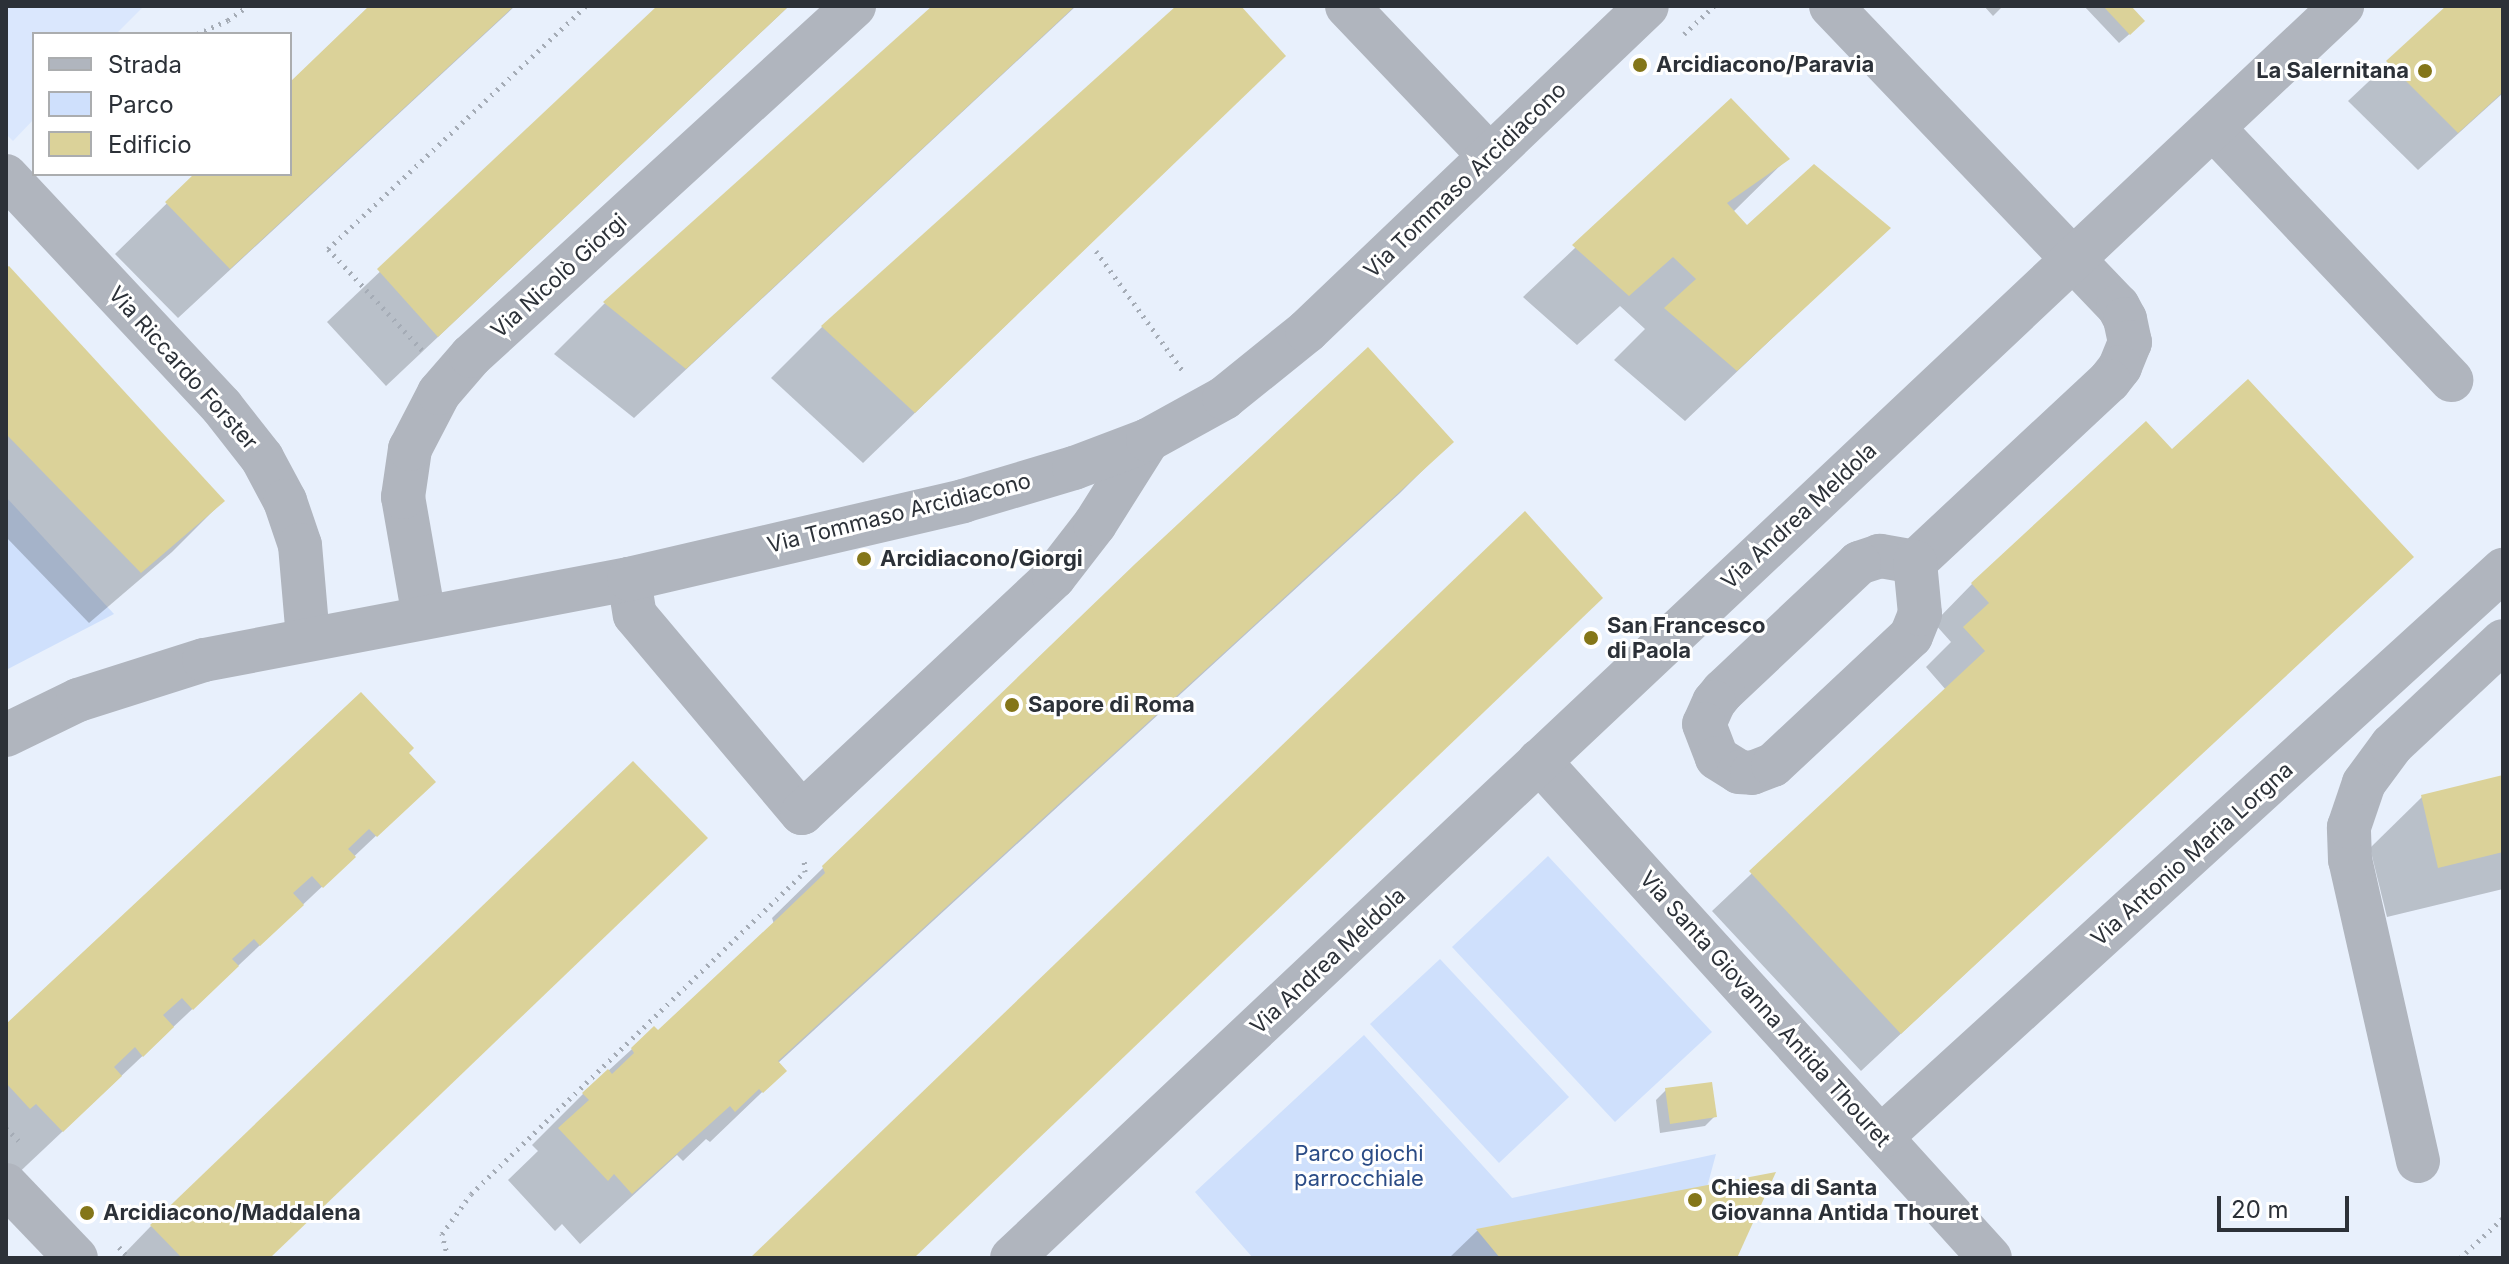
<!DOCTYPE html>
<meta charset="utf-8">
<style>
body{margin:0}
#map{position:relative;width:2509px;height:1264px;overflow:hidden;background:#e8f0fc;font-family:Inter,sans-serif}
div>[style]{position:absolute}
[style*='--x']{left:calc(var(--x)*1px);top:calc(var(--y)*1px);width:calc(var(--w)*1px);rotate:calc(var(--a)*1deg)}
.built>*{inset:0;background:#dae7fd}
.green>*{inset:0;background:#cfe0fc}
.shadow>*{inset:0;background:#0003}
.building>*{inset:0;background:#dbd299}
.path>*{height:5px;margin-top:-2.5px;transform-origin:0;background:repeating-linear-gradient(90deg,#a5acb6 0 2px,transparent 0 8px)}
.minor>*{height:44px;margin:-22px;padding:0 22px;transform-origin:22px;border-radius:22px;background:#b0b5be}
.dots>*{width:22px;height:22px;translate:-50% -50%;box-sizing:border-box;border:4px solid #fff;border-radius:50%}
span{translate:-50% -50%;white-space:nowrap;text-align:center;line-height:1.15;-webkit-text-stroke:6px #fff;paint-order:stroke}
.poi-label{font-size:22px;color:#2c3138;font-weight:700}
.left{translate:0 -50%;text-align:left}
.right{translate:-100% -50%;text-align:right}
.street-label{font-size:22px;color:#2c3138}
.park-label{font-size:22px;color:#2b4c86}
.frame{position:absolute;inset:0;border:8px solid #2c3138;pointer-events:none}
.legend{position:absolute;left:32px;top:32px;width:260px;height:144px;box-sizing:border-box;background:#fff;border:2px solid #abadaf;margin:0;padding:10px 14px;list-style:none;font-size:24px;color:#2c3138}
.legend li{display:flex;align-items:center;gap:16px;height:40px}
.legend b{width:40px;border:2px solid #abadaf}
.scale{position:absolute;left:2217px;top:1196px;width:132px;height:36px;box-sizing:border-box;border:4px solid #2c3138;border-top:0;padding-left:10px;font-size:24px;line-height:28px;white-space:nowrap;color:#2c3138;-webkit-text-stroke:6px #fff;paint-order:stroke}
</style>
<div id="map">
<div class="built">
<div style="clip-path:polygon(6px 6px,144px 6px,116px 34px,34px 34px,34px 119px,13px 141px,6px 134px)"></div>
</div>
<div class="green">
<div style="clip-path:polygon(6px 497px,114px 614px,6px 670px)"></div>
<div style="clip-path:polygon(1548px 856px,1712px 1032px,1615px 1122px,1452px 947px)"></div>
<div style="clip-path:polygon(1440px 959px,1569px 1097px,1499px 1163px,1370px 1024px)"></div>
<div style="clip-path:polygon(1364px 1035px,1512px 1198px,1716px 1154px,1697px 1224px,1531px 1258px,1253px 1258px,1195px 1192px)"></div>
</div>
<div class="shadow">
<div style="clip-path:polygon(372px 6px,515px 6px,178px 318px,115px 254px,197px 174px,290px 174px,290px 85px)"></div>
<div style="clip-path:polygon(660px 6px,789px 6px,386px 386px,327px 322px)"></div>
<div style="clip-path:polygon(935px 6px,1076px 6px,634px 418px,554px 354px,604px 304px)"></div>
<div style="clip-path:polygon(1179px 6px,1238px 6px,1232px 107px,863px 463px,771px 378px,822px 327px)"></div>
<div style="clip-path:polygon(1984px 6px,2003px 6px,1993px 16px)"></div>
<div style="clip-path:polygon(2084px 6px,2129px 6px,2133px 31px,2119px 43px)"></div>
<div style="clip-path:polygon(2449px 6px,2503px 6px,2503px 93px,2418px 170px,2348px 101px)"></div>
<div style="clip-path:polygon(1731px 101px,1787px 159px,1733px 212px,1747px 228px,1888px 228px,1685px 421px,1614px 360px,1645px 329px,1620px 306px,1577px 345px,1523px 297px)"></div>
<div style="clip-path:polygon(6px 271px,223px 501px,172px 552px,89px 623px,6px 537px)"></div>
<div style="clip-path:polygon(1451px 442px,1400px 493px,777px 1064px,784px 1071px,710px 1142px,706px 1139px,683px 1161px,677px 1155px,580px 1244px,562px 1224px,555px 1231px,508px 1180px,538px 1151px,532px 1145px,583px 1094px,632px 1049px,658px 1033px,774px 924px,772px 918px,824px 867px)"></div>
<div style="clip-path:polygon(2172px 452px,2411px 557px,1861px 1071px,1712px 911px,1946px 690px,1926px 667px,1951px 642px,1934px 623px,1972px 584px)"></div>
<div style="clip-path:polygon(406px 753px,433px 782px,10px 1181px,6px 1177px,6px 1027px)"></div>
<div style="clip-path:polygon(2503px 777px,2503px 889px,2387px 917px,2370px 848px,2422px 797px)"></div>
<div style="clip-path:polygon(1666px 1090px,1715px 1116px,1705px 1126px,1660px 1133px,1656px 1100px)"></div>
<div style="clip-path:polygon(1773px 1175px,1735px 1258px,1449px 1258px,1477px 1231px)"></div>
<div style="clip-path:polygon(151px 1226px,269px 1258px,120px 1258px)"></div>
</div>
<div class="building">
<div style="clip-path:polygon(369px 6px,514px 6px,230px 269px,165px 202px,194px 174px,290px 174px,290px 82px)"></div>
<div style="clip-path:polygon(657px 6px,789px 6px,438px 337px,377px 269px)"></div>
<div style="clip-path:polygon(932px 6px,1075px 6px,686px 369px,603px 302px)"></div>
<div style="clip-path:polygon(1176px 6px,1241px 6px,1286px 56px,915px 413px,821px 326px)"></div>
<div style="clip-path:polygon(2103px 6px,2131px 6px,2145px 21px,2130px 35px)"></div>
<div style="clip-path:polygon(2446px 6px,2503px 6px,2503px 92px,2458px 133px,2386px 61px)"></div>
<div style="clip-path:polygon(1731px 98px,1790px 159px,1727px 203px,1747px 225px,1814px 164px,1891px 228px,1737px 371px,1664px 308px,1696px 279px,1673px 257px,1629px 296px,1572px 245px)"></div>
<div style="clip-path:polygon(9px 266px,225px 501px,141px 573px,6px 434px,6px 268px)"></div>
<div style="clip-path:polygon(1368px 347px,1454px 442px,778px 1061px,787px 1071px,763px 1093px,759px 1089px,735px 1112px,730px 1106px,632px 1194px,614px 1174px,608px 1181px,558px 1128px,589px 1100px,582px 1093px,608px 1069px,612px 1074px,634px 1053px,631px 1048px,654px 1026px,658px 1030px,778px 918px,825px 873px,822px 866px,1135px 564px)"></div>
<div style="clip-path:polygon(2248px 379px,2414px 557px,1901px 1034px,1749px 871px,1985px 651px,1963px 627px,1989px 603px,1971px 583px,2146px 421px,2172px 449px)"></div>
<div style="clip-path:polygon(1525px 511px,1603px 598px,914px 1258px,750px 1258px)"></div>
<div style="clip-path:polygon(361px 692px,414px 748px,409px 753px,436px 782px,377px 837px,369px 829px,348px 849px,356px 857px,323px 888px,312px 876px,293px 893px,304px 905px,260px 946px,254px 939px,232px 959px,239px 966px,193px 1010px,182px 998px,163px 1015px,174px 1027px,143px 1057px,135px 1047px,114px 1067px,122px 1076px,63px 1132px,36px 1104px,30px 1109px,6px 1083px,6px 1024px)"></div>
<div style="clip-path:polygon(633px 761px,708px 838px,270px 1258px,182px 1258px,150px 1225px)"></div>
<div style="clip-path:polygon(2503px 775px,2503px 852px,2438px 868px,2421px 795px)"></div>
<div style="clip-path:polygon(1712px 1082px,1717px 1117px,1670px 1124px,1665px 1088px)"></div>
<div style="clip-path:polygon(1776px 1172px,1737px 1258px,1500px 1258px,1476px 1229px)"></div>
</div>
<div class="path">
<div style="--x:197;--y:34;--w:34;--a:-24"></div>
<div style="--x:228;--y:20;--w:24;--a:-35"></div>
<div style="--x:1684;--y:34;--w:41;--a:-43"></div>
<div style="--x:1096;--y:251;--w:147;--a:54.1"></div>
<div style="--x:422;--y:350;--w:138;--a:-132.9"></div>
<div style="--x:328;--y:249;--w:354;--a:-43.3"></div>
<div style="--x:6;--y:1128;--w:18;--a:45"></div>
<div style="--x:119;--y:1247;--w:15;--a:48"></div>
<div style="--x:448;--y:1258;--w:25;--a:-104"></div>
<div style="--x:442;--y:1234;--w:49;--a:-54.1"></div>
<div style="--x:471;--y:1194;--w:464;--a:-44"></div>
<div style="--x:805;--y:872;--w:15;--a:-94"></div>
<div style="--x:2460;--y:1258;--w:59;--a:-42.9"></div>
</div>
<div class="minor">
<div style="--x:1347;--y:6;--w:207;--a:46.4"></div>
<div style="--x:1831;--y:6;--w:415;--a:46.3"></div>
<div style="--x:2118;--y:306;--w:15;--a:62"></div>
<div style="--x:2125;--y:319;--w:24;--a:78"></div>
<div style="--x:2130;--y:342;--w:27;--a:112"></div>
<div style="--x:2120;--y:367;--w:18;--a:128"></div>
<div style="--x:2109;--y:381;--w:265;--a:137"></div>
<div style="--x:1915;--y:562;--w:36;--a:-170"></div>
<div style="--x:1880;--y:556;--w:22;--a:162"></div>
<div style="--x:1859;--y:563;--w:187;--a:136.7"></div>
<div style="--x:1723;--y:691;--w:14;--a:129"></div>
<div style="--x:1714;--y:702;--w:24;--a:114"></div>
<div style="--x:1704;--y:724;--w:36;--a:69"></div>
<div style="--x:1717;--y:758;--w:26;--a:32"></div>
<div style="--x:1739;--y:772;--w:13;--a:4"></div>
<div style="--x:1752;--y:773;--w:22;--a:-21"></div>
<div style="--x:1773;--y:765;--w:189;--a:-43.1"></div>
<div style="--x:1911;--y:636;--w:24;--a:-68"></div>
<div style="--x:1920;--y:614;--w:52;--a:-95.5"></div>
<div style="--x:2213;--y:128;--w:347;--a:46.6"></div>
<div style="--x:6;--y:176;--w:316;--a:46.9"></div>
<div style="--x:222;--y:407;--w:65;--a:51.9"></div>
<div style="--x:262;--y:458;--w:49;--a:61.9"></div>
<div style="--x:285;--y:501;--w:46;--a:71.2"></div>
<div style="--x:300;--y:545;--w:93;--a:85.1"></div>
<div style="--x:629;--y:579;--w:36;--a:81"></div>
<div style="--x:635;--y:615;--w:259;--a:49.9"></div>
<div style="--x:802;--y:813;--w:345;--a:-43.1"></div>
<div style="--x:1054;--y:577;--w:67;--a:-52.3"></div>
<div style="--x:1095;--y:524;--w:99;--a:-57.8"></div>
<div style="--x:424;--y:617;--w:122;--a:-99.9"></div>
<div style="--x:403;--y:497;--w:49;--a:-81.7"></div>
<div style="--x:410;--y:449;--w:63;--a:-62.6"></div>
<div style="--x:439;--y:393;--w:49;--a:-49.1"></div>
<div style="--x:471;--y:356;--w:519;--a:-42.42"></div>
<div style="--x:6;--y:735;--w:80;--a:-25.9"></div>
<div style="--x:78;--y:700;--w:132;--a:-17.6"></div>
<div style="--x:204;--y:660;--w:433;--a:-10.8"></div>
<div style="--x:629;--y:579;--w:343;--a:-13.1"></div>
<div style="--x:963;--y:501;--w:116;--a:-16.6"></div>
<div style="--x:1074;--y:468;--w:79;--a:-20.7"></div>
<div style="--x:1148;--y:440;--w:87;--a:-28.9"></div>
<div style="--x:1224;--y:398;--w:107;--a:-38.9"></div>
<div style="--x:1307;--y:331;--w:470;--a:-43.7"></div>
<div style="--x:1539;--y:761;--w:671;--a:47.78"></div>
<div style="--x:1881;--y:1137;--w:842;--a:-42.35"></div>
<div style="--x:2418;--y:1161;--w:309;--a:-102.7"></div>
<div style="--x:2350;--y:860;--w:33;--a:-92"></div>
<div style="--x:2349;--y:827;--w:46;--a:-71.2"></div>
<div style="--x:2364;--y:783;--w:47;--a:-53.6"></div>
<div style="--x:2392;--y:745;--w:152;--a:-43.1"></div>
<div style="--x:6;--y:1185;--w:101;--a:46.2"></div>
<div style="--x:1012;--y:1258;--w:1827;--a:-43.27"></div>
</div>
<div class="dots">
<div style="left:1640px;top:65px;background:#847619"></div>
<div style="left:2425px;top:71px;background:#847619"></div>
<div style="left:864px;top:559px;background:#847619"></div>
<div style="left:1591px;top:638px;background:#847619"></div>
<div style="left:1012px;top:705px;background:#847619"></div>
<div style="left:1695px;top:1200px;background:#847619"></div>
<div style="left:87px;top:1213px;background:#847619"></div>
</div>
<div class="poi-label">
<span class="left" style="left:1656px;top:65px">Arcidiacono/Paravia</span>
<span class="right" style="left:2409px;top:71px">La Salernitana</span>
<span class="left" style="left:880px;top:559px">Arcidiacono/Giorgi</span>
<span class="left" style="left:1607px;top:638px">San Francesco<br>di Paola</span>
<span class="left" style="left:1028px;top:705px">Sapore di Roma</span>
<span class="left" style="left:1711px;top:1200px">Chiesa di Santa<br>Giovanna Antida Thouret</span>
<span class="left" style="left:103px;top:1213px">Arcidiacono/Maddalena</span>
</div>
<div class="street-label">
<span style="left:1465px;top:180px;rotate:-44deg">Via Tommaso Arcidiacono</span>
<span style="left:559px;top:276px;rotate:-42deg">Via Nicolò Giorgi</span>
<span style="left:183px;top:368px;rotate:48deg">Via Riccardo Forster</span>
<span style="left:899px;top:513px;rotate:-14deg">Via Tommaso Arcidiacono</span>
<span style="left:1799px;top:516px;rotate:-43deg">Via Andrea Meldola</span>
<span style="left:2192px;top:854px;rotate:-42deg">Via Antonio Maria Lorgna</span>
<span style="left:1328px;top:961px;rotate:-43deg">Via Andrea Meldola</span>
<span style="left:1765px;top:1009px;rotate:48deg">Via Santa Giovanna Antida Thouret</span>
</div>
<div class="park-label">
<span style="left:1359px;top:1166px">Parco giochi<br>parrocchiale</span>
</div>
<div class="frame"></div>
<ul class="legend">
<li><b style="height:10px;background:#b0b5be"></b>Strada</li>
<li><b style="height:22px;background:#cfe0fc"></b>Parco</li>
<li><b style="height:22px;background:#dbd299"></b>Edificio</li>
</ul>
<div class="scale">20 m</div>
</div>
